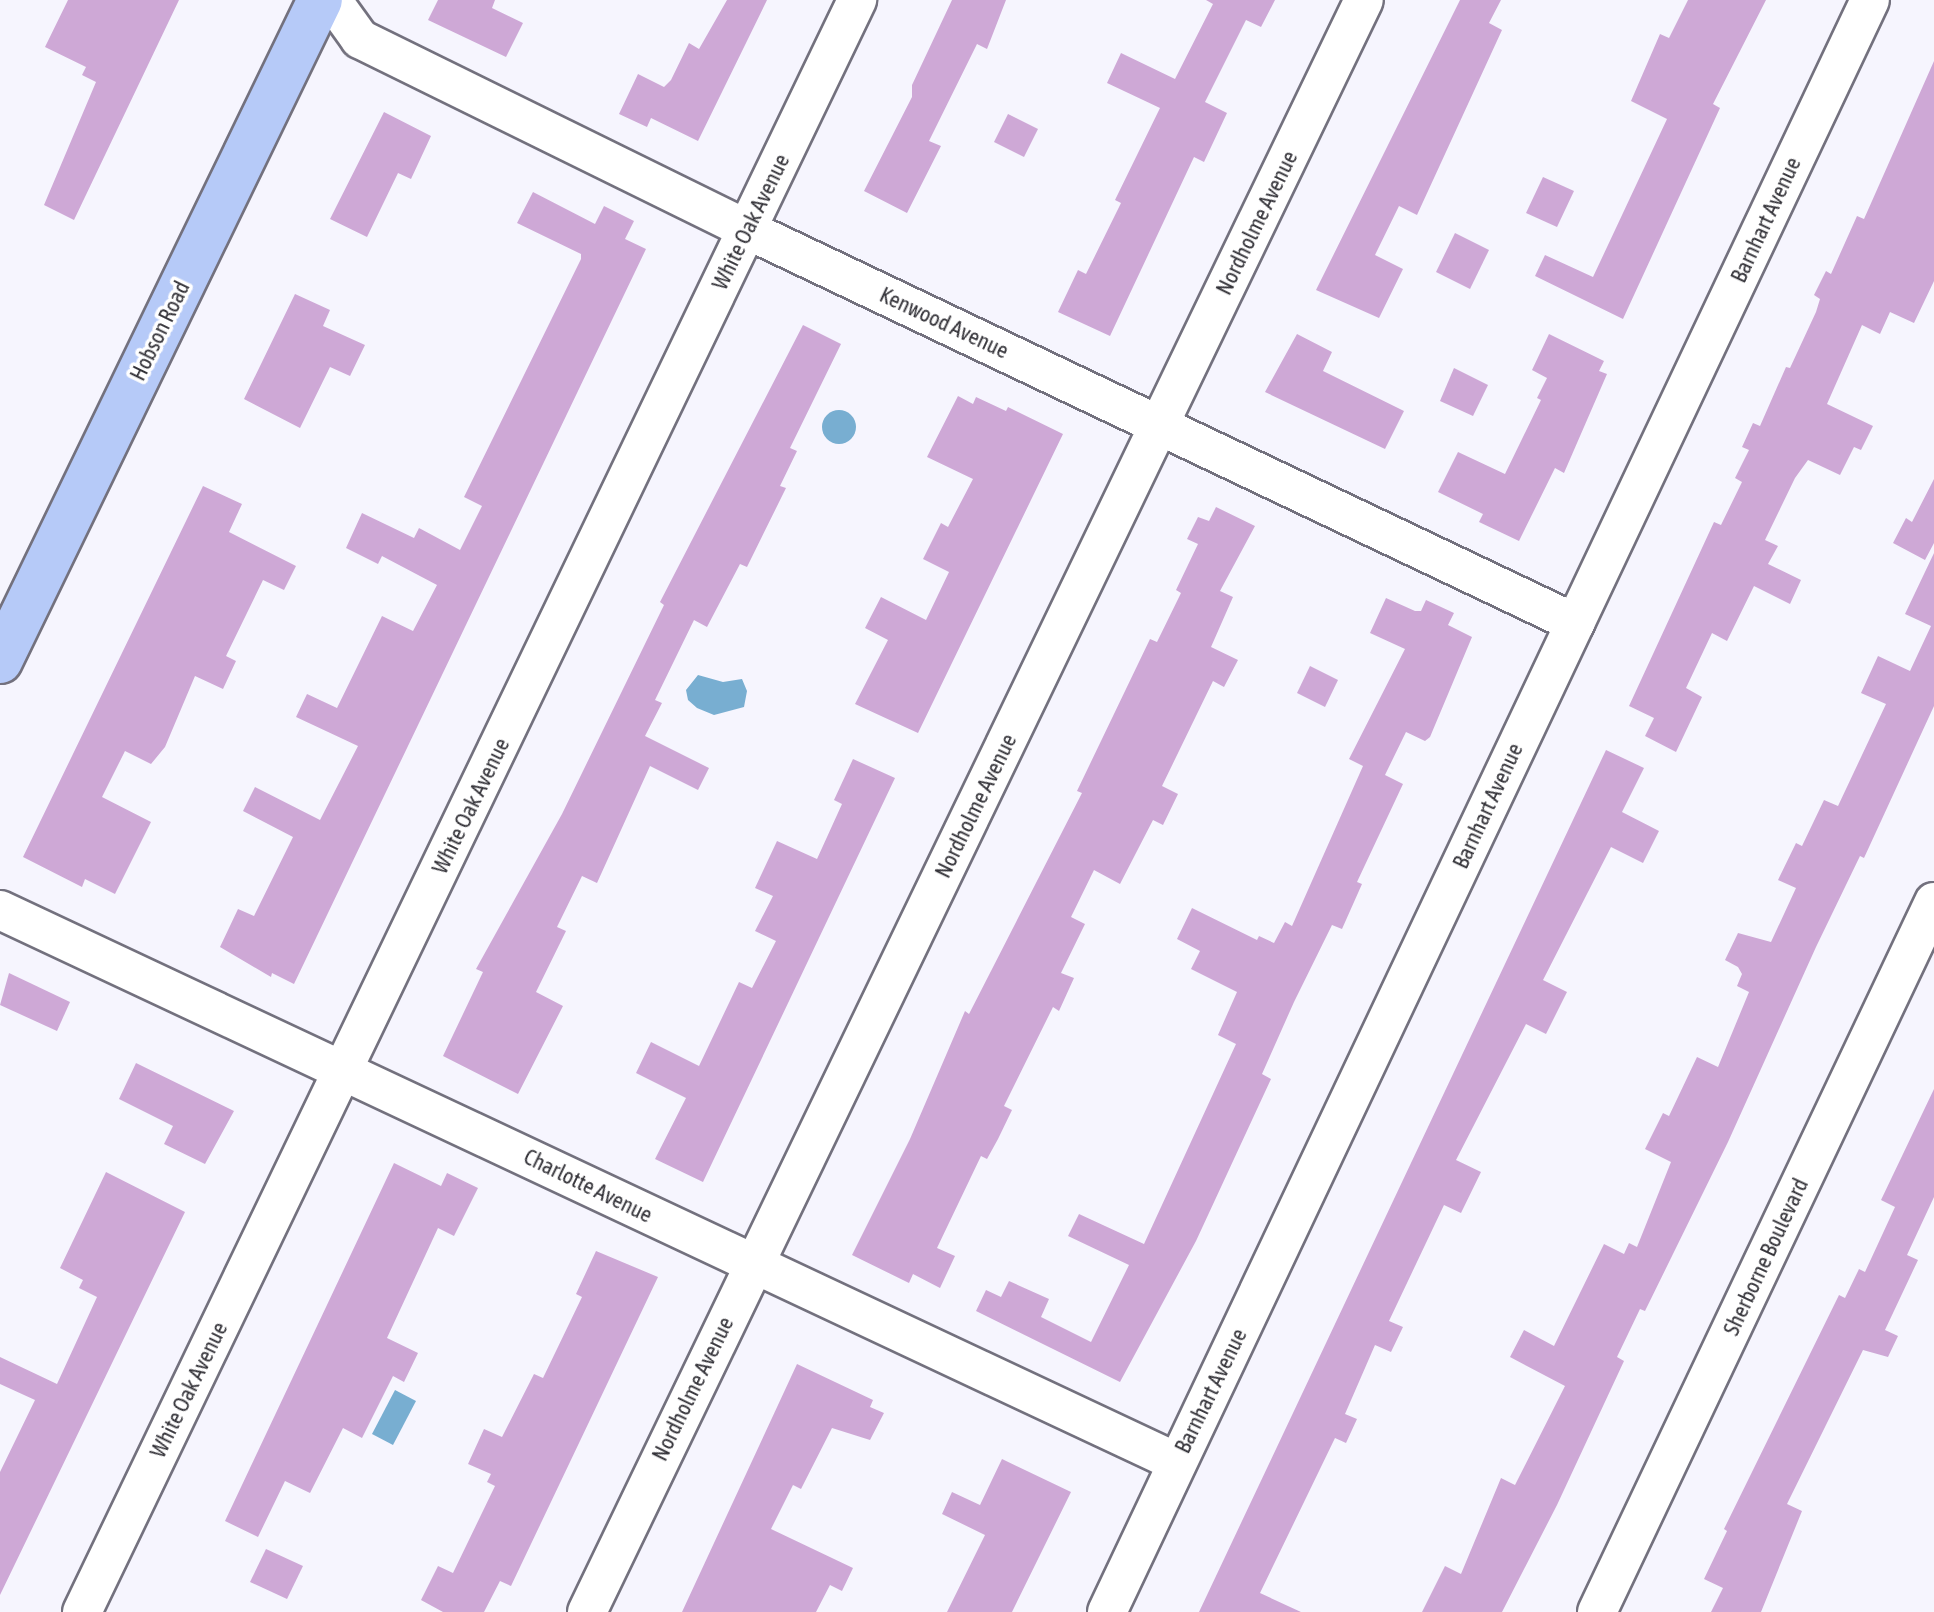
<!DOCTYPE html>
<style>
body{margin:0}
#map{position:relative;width:1934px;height:1612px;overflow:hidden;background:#f6f5fe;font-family:"Asap Condensed",sans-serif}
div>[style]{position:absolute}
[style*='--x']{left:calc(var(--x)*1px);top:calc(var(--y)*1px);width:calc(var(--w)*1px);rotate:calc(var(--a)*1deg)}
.water>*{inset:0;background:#78aed1}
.round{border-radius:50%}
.building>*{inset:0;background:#cea8d6}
.roads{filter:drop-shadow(2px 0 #73717e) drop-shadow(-2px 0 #73717e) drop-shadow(0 2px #73717e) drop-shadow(0 -2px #73717e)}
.minor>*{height:38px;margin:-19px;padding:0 19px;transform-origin:19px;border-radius:19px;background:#fff}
.major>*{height:44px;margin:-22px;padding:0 22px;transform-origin:22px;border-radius:22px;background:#b6caf8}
span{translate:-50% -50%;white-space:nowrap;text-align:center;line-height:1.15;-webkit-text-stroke:7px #fff;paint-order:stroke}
.street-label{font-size:22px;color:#333238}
</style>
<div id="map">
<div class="water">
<div class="round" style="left:822px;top:410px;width:34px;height:34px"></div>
<div style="clip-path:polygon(698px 675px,723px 682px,742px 679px,747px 691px,744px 707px,714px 715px,697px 708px,688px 700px,686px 690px)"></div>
<div style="clip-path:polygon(395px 1390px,416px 1401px,393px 1445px,372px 1434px)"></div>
</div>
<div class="building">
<div style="clip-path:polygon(68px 0,179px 0,74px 220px,44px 205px,96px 82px,82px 75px,86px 67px,45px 47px)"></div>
<div style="clip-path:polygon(438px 0,495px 0,492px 8px,523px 23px,506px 57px,428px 20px)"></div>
<div style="clip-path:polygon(727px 0,767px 0,698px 141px,651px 118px,647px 127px,619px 114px,638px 74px,664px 87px,671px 80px,689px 43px,699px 49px)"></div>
<div style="clip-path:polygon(952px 0,1006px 0,987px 49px,977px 44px,929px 141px,941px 146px,907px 213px,864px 191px,912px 97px,912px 85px)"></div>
<div style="clip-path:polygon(1206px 0,1275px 0,1261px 27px,1246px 20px,1205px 102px,1227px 113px,1204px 162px,1194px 157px,1110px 336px,1058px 312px,1078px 270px,1086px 274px,1121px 203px,1115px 200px,1160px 108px,1107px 83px,1121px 53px,1175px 79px,1213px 4px)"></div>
<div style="clip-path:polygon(1460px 0,1501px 0,1489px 23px,1502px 30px,1417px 215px,1399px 206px,1375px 255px,1403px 269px,1379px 318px,1316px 290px)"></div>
<div style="clip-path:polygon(1688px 0,1766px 0,1713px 104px,1720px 108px,1623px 319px,1535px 276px,1545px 255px,1593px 277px,1667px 119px,1631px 101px,1660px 34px,1669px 38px)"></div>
<div style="clip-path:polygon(1934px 61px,1934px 281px,1914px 323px,1890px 312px,1880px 334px,1862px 325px,1827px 404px,1873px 426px,1861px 450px,1854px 447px,1840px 475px,1808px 460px,1795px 478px,1765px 540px,1778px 546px,1768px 564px,1801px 580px,1790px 604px,1754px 586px,1727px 641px,1712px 633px,1686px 688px,1702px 697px,1676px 752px,1645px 736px,1654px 718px,1629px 706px,1714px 522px,1721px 525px,1742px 482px,1735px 478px,1749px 450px,1742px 447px,1753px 423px,1760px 426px,1786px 367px,1790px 368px,1816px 312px,1820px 299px,1814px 295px,1826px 271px,1831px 274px,1857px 216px,1864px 219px)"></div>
<div style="clip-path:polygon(384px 112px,431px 136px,411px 179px,398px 173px,367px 237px,330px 219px)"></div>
<div style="clip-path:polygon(1008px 114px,1038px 129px,1024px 157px,994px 142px)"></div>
<div style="clip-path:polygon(1543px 177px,1574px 191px,1557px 227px,1526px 213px)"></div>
<div style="clip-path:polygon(533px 192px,595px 224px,604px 206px,634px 221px,625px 239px,646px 249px,294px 984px,272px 973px,271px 977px,220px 947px,238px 909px,254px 916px,293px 837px,243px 811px,255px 787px,320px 820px,358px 746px,296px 717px,307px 694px,337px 708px,382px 616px,413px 631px,437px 585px,382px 556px,378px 564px,346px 548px,362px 513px,414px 538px,419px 528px,460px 550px,482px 506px,464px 497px,581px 259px,581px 254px,517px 223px)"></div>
<div style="clip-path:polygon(1455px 233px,1489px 250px,1470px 289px,1436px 272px)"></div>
<div style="clip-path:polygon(295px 294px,330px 310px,323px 326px,365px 345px,350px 376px,330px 367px,300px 428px,244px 399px)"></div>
<div style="clip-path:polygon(803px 325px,841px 344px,790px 448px,797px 451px,780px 486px,786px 488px,747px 567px,740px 564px,707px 627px,694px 620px,655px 700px,662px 703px,645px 736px,709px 768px,698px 790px,650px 766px,597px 883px,582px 876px,557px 927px,566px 931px,536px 992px,563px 1006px,518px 1094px,443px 1056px,483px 972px,476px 969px,562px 814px,664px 605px,660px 602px)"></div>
<div style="clip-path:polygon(1297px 334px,1332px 352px,1323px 371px,1404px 411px,1385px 449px,1265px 392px)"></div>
<div style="clip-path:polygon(1549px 334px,1604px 361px,1599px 371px,1607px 374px,1564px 473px,1555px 468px,1519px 541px,1479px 522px,1483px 514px,1438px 492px,1458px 452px,1505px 474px,1541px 400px,1537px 398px,1547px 378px,1532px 370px)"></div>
<div style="clip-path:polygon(1454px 368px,1488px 385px,1473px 416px,1440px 401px)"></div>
<div style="clip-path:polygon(958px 396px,973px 404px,976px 397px,1006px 411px,1008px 407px,1063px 434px,918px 733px,855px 704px,888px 640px,865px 628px,881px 597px,926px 620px,949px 572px,923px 559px,941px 523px,948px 527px,973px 479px,927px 457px)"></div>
<div style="clip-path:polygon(1934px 479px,1934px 543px,1925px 560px,1893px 543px,1906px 518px,1912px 522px)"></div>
<div style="clip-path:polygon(203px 486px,242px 504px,229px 532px,296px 566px,284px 590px,263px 580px,226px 656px,236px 661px,223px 689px,195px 676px,165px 747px,151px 764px,125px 751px,102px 797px,151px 822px,115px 894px,85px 879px,82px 887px,23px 857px)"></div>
<div style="clip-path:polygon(1216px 507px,1255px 526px,1220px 591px,1233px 597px,1211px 647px,1238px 660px,1224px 687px,1213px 681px,1162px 786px,1178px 794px,1163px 825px,1153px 820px,1120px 884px,1094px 870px,1071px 917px,1085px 924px,1061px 973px,1074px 978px,1059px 1011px,1053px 1007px,1004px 1106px,1012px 1110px,998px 1139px,987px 1159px,981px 1156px,937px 1248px,955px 1256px,940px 1288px,913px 1274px,909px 1283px,852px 1255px,910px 1139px,965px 1011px,969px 1014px,1082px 793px,1077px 791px,1150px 639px,1157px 642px,1181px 593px,1176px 590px,1198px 544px,1187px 539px,1198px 517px,1209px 521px)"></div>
<div style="clip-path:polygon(1934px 553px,1934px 706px,1864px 858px,1860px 856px,1816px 947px,1728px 1142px,1645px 1311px,1640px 1309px,1617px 1357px,1624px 1361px,1557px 1505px,1502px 1612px,1422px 1612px,1445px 1566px,1461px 1574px,1501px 1478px,1515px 1485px,1565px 1386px,1510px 1357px,1524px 1330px,1554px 1346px,1604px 1244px,1624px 1254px,1629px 1243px,1637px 1247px,1671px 1162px,1645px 1149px,1663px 1113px,1669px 1116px,1697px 1057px,1718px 1067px,1749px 992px,1737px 986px,1742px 974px,1738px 967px,1725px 960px,1738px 933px,1771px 942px,1796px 888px,1778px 880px,1796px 843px,1802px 846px,1824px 800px,1838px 806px,1886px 704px,1861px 693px,1878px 656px,1910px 671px,1931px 626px,1905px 614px)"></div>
<div style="clip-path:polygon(1386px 598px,1415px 611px,1421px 611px,1426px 600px,1454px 613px,1448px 625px,1472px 637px,1430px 737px,1425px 741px,1406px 732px,1385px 775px,1403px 784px,1357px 882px,1362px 884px,1342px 929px,1332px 925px,1294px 1002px,1262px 1074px,1271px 1079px,1196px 1241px,1120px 1382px,976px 1311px,986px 1290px,1001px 1297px,1009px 1281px,1049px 1299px,1041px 1317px,1091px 1342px,1129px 1265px,1068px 1236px,1079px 1214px,1144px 1244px,1236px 1044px,1218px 1035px,1237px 992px,1191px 969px,1200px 951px,1177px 939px,1192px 908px,1257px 940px,1259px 936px,1274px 943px,1285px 922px,1292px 926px,1363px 766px,1349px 759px,1405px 649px,1370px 633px)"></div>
<div style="clip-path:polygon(1310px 666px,1338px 680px,1325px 707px,1297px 693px)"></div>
<div style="clip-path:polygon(1606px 750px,1644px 768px,1622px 812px,1659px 831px,1643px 863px,1611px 847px,1543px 980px,1567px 992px,1546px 1034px,1526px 1024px,1456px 1160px,1481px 1172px,1461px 1213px,1444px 1205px,1389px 1321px,1403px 1327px,1391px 1352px,1375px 1345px,1345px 1414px,1357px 1419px,1346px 1443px,1335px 1438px,1260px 1593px,1301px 1612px,1199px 1612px)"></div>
<div style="clip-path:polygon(853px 759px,895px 778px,703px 1182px,655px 1159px,686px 1098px,636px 1073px,651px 1042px,699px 1066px,739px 982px,752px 988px,776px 941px,755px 931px,773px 896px,755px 888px,777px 841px,817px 859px,842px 804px,834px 800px)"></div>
<div style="clip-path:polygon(9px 973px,70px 1002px,57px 1031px,0 1005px)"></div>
<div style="clip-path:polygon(136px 1063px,234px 1111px,205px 1164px,164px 1144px,173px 1126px,119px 1099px)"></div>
<div style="clip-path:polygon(1934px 1089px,1934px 1197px,1907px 1255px,1918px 1260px,1885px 1330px,1898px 1336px,1888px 1357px,1863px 1350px,1787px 1504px,1802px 1511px,1761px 1612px,1711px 1612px,1723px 1588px,1704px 1579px,1727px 1531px,1724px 1529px,1839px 1295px,1845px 1298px,1859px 1269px,1865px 1272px,1895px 1207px,1881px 1200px)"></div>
<div style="clip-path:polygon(394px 1163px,441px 1186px,447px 1173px,478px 1188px,454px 1236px,438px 1228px,387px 1338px,418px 1353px,404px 1382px,393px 1376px,362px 1438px,343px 1428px,310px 1493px,285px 1481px,258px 1537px,225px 1521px)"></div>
<div style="clip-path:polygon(106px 1172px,185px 1212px,0 1595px,0 1472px,35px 1400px,0 1384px,0 1357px,57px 1384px,97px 1297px,79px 1288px,83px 1280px,60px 1268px)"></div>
<div style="clip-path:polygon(596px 1251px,658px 1277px,511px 1586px,500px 1581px,484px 1612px,443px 1612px,421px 1600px,438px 1566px,453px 1573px,495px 1486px,487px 1482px,491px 1474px,468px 1464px,484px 1429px,502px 1437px,534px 1374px,543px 1378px,582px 1297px,576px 1294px)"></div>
<div style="clip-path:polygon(797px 1364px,873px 1400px,870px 1407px,884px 1413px,870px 1440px,832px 1428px,801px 1489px,793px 1485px,771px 1529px,853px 1568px,842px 1591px,830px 1585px,816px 1612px,682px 1612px)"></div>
<div style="clip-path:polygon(1002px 1459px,1071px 1492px,1012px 1612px,947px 1612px,985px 1535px,942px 1514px,952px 1492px,980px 1505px)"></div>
<div style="clip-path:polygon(266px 1549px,303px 1566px,287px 1599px,250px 1582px)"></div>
</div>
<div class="roads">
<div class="minor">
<div style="--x:332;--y:0;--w:48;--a:54.3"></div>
<div style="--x:360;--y:39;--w:432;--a:26.2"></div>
<div style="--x:748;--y:230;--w:916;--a:25.42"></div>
<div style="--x:0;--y:910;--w:1299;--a:25.14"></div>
<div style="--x:82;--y:1612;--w:1789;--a:-64.32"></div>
<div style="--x:587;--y:1612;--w:1789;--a:-64.27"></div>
<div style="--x:1107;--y:1612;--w:1783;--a:-64.67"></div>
<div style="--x:1597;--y:1612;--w:786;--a:-64.61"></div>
</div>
<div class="major">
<div style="--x:0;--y:661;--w:734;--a:-64.17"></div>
</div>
</div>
<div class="street-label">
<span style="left:1766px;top:220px;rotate:-65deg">Barnhart Avenue</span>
<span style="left:751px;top:222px;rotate:-64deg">White Oak Avenue</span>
<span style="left:1257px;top:223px;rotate:-64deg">Nordholme Avenue</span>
<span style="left:944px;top:323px;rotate:25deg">Kenwood Avenue</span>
<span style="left:160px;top:331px;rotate:-64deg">Hobson Road</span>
<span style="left:471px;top:806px;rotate:-64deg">White Oak Avenue</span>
<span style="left:976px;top:806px;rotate:-64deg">Nordholme Avenue</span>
<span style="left:1488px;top:806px;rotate:-65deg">Barnhart Avenue</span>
<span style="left:588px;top:1186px;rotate:26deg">Charlotte Avenue</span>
<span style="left:1766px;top:1257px;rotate:-65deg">Sherborne Boulevard</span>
<span style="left:693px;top:1389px;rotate:-64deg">Nordholme Avenue</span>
<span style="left:189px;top:1390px;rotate:-64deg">White Oak Avenue</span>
<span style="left:1211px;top:1391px;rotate:-64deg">Barnhart Avenue</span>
</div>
</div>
